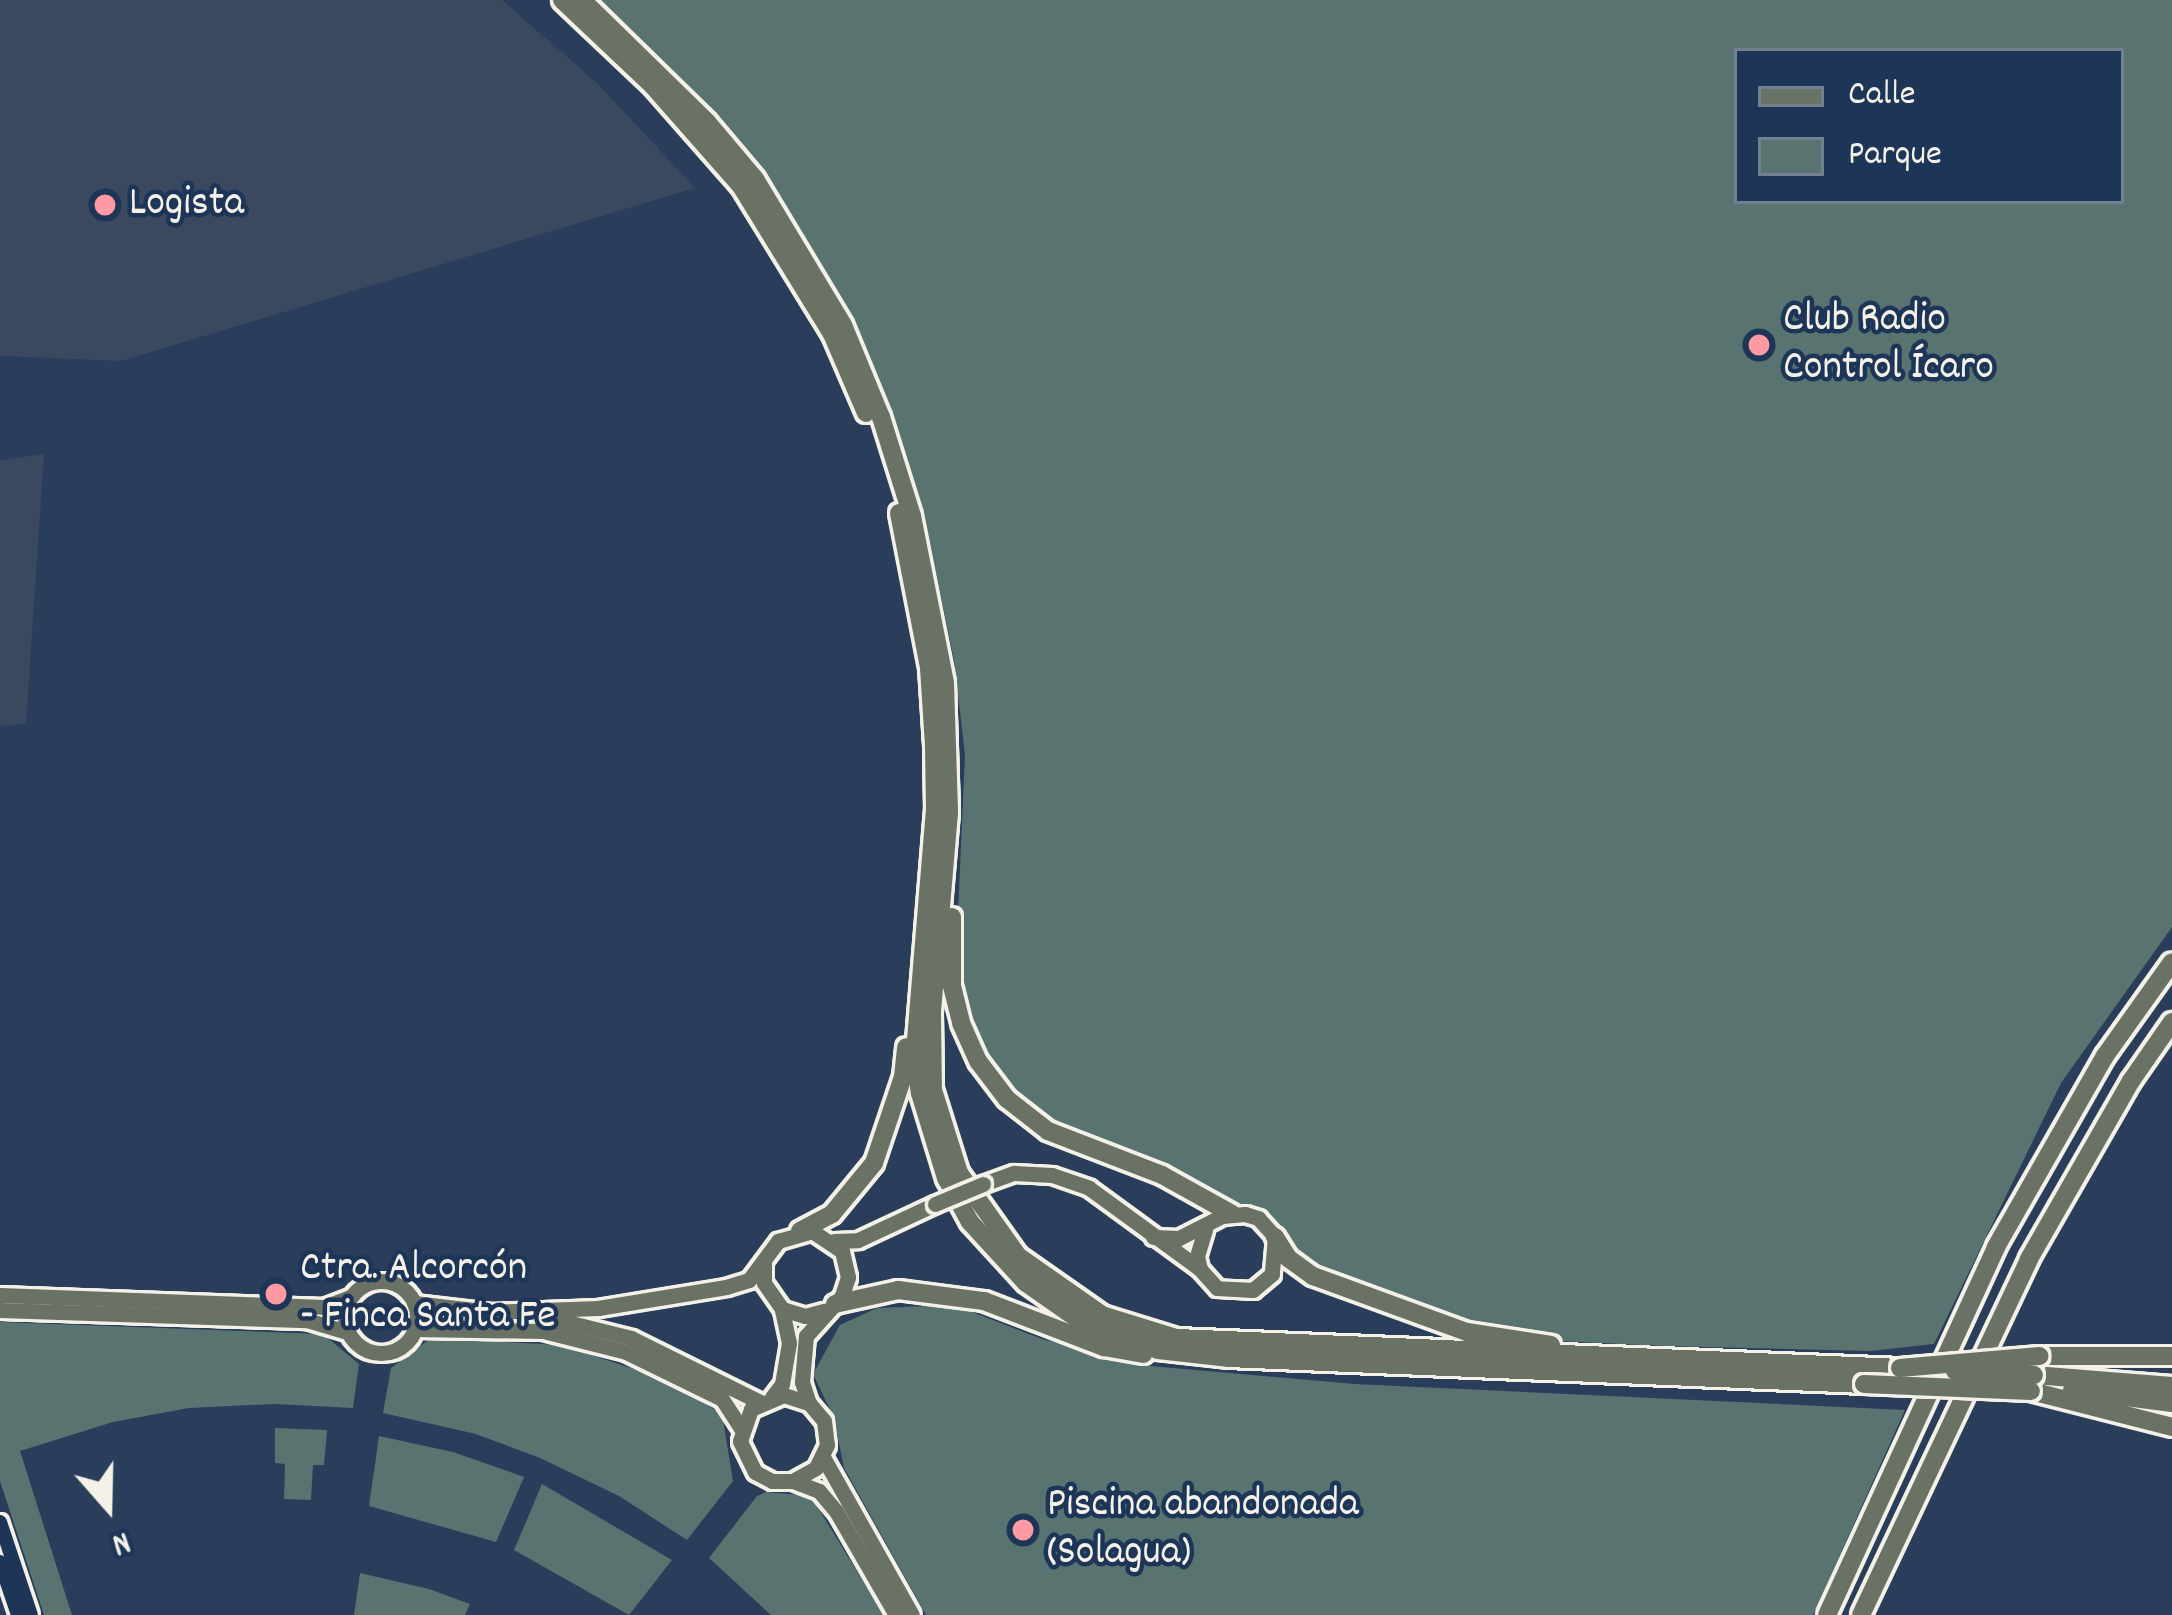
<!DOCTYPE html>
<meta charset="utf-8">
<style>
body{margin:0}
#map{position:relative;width:2172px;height:1615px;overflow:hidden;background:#2a3e5b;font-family:Dekko,sans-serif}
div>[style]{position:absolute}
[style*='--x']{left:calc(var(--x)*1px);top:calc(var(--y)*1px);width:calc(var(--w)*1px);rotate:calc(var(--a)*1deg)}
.built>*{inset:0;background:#3a4860}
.green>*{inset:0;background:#597370}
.roads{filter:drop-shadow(3px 0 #f4f1e8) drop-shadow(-3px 0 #f4f1e8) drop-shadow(0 3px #f4f1e8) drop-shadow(0 -3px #f4f1e8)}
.secondary>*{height:14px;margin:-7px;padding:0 7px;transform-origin:7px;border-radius:7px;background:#1d3557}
.primary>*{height:15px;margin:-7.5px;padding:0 7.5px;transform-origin:7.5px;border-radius:7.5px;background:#6a7165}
.primary>.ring{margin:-7.5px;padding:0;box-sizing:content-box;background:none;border:15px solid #6a7165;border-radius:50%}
.highway>*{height:18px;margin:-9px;padding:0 9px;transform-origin:9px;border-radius:9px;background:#6a7165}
.bridges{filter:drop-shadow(3px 0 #f4f1e8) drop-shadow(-3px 0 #f4f1e8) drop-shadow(0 3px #f4f1e8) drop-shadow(0 -3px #f4f1e8)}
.primary-bridge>*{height:15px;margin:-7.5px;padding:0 7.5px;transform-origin:7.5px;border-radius:7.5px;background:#6a7165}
.highway-bridge>*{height:18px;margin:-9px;padding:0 9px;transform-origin:9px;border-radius:9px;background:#6a7165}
.dots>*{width:33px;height:33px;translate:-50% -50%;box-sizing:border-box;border:6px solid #1d3557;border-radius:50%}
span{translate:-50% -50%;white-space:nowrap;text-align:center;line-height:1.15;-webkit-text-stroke:9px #1d3557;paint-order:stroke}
.poi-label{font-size:42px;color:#f4f1e8}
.left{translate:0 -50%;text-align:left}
.legend{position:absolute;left:1734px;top:48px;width:390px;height:156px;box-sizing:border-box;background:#1d3557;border:3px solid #738091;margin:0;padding:15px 21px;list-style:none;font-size:36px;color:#f4f1e8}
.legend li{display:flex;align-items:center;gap:24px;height:60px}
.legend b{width:60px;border:3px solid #738091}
.north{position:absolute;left:48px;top:1447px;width:120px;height:120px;-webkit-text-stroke:9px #1d3557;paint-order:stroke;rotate:160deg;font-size:33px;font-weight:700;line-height:48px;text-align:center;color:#f4f1e8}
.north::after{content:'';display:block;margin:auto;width:42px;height:54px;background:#f4f1e8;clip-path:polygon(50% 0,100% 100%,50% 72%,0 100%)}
</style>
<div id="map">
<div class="built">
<div style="clip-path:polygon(0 0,502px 0,598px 84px,695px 188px,121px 361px,0 356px)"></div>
<div style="clip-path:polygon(44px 454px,26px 724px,0 726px,0 460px)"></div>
</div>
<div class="green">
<div style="clip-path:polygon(evenodd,595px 0,2172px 0,2172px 927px,2061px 1083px,1934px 1344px,1870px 1351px,1662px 1346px,1539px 1340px,1476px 1330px,1318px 1273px,1291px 1251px,1281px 1227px,1259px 1209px,1212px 1200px,1029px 1113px,987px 1065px,964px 1018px,957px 937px,965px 755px,954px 660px,927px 529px,888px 401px,816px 256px,667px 66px,595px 0,1737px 51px,2121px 51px,2121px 201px,1737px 201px,1737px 51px)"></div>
<div style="clip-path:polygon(954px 1305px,1042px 1339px,1150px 1366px,1355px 1384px,1905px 1410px,1813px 1615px,926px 1615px,844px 1468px,834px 1418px,813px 1374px,840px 1325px,877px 1308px)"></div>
<div style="clip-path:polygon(0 1322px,323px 1334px,359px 1364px,353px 1408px,274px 1404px,189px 1408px,113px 1422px,20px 1451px,72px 1615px,44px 1615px,0 1481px)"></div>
<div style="clip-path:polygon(431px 1338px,561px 1345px,667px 1380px,722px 1414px,733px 1481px,687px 1540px,619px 1496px,540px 1458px,476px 1434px,383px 1413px,391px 1368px)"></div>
<div style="clip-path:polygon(275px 1428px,327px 1430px,324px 1465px,313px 1465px,311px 1500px,284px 1499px,285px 1464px,275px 1463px)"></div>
<div style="clip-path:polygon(379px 1436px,453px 1452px,524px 1477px,496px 1542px,369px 1506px)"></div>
<div style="clip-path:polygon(542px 1484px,672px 1560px,629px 1615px,514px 1550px)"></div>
<div style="clip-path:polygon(766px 1492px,801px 1495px,815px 1503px,884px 1615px,771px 1615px,709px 1558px,757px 1496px)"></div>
<div style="clip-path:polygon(360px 1573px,429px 1589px,470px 1604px,465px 1615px,354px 1615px)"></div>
</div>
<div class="roads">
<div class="secondary">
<div style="--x:0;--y:1522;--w:98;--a:71.6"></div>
<div style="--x:0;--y:1562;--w:56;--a:71.2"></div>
</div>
<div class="primary">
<div style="--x:983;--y:1184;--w:33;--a:-20"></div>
<div style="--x:1014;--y:1173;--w:38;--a:3"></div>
<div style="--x:1052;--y:1175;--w:39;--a:19"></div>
<div style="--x:1089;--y:1188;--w:137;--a:36.1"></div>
<div style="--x:1153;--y:1237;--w:26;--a:2"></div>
<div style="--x:1179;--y:1238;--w:48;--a:-27.1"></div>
<div style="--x:1222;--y:1216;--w:23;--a:-5"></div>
<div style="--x:1245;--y:1214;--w:14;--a:17"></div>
<div style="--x:1258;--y:1218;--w:25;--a:48"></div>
<div style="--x:1275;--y:1237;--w:37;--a:95"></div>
<div style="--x:1272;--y:1274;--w:25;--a:140"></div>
<div style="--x:1253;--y:1290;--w:36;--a:-177"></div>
<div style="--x:1217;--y:1288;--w:25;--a:-132"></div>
<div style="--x:1200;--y:1269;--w:13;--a:-103"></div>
<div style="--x:1197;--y:1256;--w:28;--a:-73"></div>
<div style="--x:834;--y:1241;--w:24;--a:-2"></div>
<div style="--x:858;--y:1240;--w:85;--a:-25.1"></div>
<div style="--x:764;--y:1261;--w:22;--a:90"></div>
<div style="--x:764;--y:1283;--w:32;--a:55"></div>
<div style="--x:782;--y:1309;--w:24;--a:17"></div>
<div style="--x:805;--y:1316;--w:20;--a:-15"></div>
<div class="ring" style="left:345px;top:1281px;width:57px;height:57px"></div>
<div style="--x:0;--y:1295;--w:324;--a:2.1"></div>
<div style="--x:324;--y:1307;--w:28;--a:-21"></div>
<div style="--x:414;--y:1303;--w:86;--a:6.7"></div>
<div style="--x:0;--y:1310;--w:307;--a:1.9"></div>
<div style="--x:307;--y:1320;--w:42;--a:16.7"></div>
<div style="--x:490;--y:1312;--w:108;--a:-2.1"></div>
<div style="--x:598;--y:1308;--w:130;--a:-9.3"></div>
<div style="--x:726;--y:1287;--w:24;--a:-17"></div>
<div style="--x:749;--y:1280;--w:49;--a:-53.4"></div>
<div style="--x:778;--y:1241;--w:35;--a:-16"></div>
<div style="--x:812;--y:1231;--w:36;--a:34"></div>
<div style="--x:842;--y:1251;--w:27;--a:77"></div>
<div style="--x:848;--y:1277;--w:20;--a:108"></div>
<div style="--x:842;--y:1296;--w:54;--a:132"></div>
<div style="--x:806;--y:1336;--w:46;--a:95"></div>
<div style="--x:802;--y:1382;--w:22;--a:72"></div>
<div style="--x:809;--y:1403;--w:23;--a:50"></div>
<div style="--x:824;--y:1421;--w:24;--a:83"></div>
<div style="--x:827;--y:1445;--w:25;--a:116"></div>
<div style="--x:816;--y:1468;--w:26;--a:151"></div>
<div style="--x:793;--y:1481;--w:21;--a:180"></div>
<div style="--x:772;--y:1481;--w:19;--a:-152"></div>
<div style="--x:755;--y:1472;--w:34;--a:-116"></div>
<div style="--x:740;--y:1441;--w:34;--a:-71"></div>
<div style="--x:751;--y:1409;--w:36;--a:-23"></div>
<div style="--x:784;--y:1395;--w:26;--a:18"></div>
<div style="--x:547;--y:1317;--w:87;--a:14"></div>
<div style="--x:631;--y:1338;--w:144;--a:26.4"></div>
<div style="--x:415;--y:1329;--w:128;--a:0.9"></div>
<div style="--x:543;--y:1331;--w:86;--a:14.2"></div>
<div style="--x:626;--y:1352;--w:107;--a:26.1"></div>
<div style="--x:722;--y:1399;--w:35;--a:57"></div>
<div style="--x:772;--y:1397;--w:16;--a:-52"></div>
<div style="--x:782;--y:1384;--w:42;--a:-80.3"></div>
<div style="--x:789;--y:1343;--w:35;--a:-102"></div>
<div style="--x:823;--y:1457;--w:181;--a:60.6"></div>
<div style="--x:793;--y:1481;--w:28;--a:21"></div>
<div style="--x:819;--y:1491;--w:26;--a:50"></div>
<div style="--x:836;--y:1511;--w:120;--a:60"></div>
</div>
<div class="highway">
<div style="--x:562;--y:0;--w:125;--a:43.4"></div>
<div style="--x:653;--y:86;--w:133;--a:48.7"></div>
<div style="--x:741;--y:186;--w:174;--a:58.4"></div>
<div style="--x:832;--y:334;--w:86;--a:66.7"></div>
<div style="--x:582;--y:0;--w:175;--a:44.3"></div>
<div style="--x:707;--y:122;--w:75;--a:49.9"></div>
<div style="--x:755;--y:179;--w:170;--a:58.9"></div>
<div style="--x:843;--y:325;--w:100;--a:67.6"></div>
<div style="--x:881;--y:417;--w:104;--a:72.6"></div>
<div style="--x:912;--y:516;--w:170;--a:78.8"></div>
<div style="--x:945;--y:683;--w:130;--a:88.2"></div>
<div style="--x:949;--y:813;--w:201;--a:94.9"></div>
<div style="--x:932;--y:1013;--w:77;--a:89.3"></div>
<div style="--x:933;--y:1090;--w:87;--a:72.6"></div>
<div style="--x:959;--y:1173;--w:102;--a:54.6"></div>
<div style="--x:1018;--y:1256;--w:103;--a:35.1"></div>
<div style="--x:1102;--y:1315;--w:77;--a:17.3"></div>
<div style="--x:1176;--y:1338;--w:725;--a:2.37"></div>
<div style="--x:899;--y:513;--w:158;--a:79"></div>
<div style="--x:929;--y:668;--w:77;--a:86.3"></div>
<div style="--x:934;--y:745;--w:64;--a:89.1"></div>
<div style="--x:935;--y:809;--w:246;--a:94.7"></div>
<div style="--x:915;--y:1054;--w:39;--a:83"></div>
<div style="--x:920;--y:1093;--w:89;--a:73"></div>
<div style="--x:946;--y:1178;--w:50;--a:61.4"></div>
<div style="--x:970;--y:1222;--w:83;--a:47.4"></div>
<div style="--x:1026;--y:1283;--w:61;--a:35"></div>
<div style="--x:1076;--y:1318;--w:88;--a:21.3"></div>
<div style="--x:1158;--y:1350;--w:70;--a:6.5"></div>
<div style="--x:1228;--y:1358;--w:637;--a:2.34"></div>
<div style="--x:952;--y:917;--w:69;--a:90"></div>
<div style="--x:952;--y:986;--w:38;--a:76"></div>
<div style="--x:961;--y:1023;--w:42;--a:65.9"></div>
<div style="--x:978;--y:1061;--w:48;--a:52.7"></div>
<div style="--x:1007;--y:1099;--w:52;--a:38"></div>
<div style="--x:1048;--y:1131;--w:122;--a:21.1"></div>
<div style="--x:1162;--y:1175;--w:80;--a:29.1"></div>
<div style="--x:800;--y:1231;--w:36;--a:-28"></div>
<div style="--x:832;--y:1214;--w:66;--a:-50.5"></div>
<div style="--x:874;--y:1163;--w:91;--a:-71.4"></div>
<div style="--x:903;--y:1077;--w:30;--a:-84"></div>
<div style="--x:1275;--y:1237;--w:25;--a:58"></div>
<div style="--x:1288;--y:1258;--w:31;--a:36"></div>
<div style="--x:1313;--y:1276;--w:164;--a:20"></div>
<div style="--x:1467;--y:1332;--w:85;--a:8.8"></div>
<div style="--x:835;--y:1304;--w:65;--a:-12.5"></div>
<div style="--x:898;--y:1290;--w:87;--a:7.3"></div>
<div style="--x:984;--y:1301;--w:129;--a:21"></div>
<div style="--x:1104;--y:1347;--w:40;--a:10"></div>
<div style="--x:2039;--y:1356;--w:133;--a:0"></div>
<div style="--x:2034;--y:1375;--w:138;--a:4.6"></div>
<div style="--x:2072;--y:1390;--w:101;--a:7.4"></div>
<div style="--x:2031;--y:1391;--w:146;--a:14.3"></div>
<div style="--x:1827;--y:1615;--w:405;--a:-65.3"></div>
<div style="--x:1996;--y:1247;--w:220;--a:-60.3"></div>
<div style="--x:2105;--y:1056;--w:115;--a:-54.5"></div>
<div style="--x:1861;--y:1615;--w:394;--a:-64.7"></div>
<div style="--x:2029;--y:1259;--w:205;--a:-60.2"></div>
<div style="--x:2131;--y:1081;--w:72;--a:-55.2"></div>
</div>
</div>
<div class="bridges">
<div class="primary-bridge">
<div style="--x:935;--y:1204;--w:52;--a:-22.6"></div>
</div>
<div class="highway-bridge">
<div style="--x:1900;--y:1368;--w:140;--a:-4.9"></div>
<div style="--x:1955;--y:1371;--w:79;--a:2.9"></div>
<div style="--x:1864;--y:1384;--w:167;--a:2.4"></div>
</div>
</div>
<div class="dots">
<div style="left:105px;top:205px;background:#ff9aa2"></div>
<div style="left:1759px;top:345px;background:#ff9aa2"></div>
<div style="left:276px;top:1294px;background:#ff9aa2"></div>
<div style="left:1023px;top:1530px;background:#ff9aa2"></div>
</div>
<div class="poi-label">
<span class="left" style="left:129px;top:205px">Logista</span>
<span class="left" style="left:1783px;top:345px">Club Radio<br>Control Ícaro</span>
<span class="left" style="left:300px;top:1294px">Ctra. Alcorcón<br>- Finca Santa Fe</span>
<span class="left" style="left:1047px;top:1530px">Piscina abandonada<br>(Solagua)</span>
</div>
<ul class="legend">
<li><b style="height:15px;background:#6a7165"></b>Calle</li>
<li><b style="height:33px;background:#597370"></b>Parque</li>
</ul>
<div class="north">N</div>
</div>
